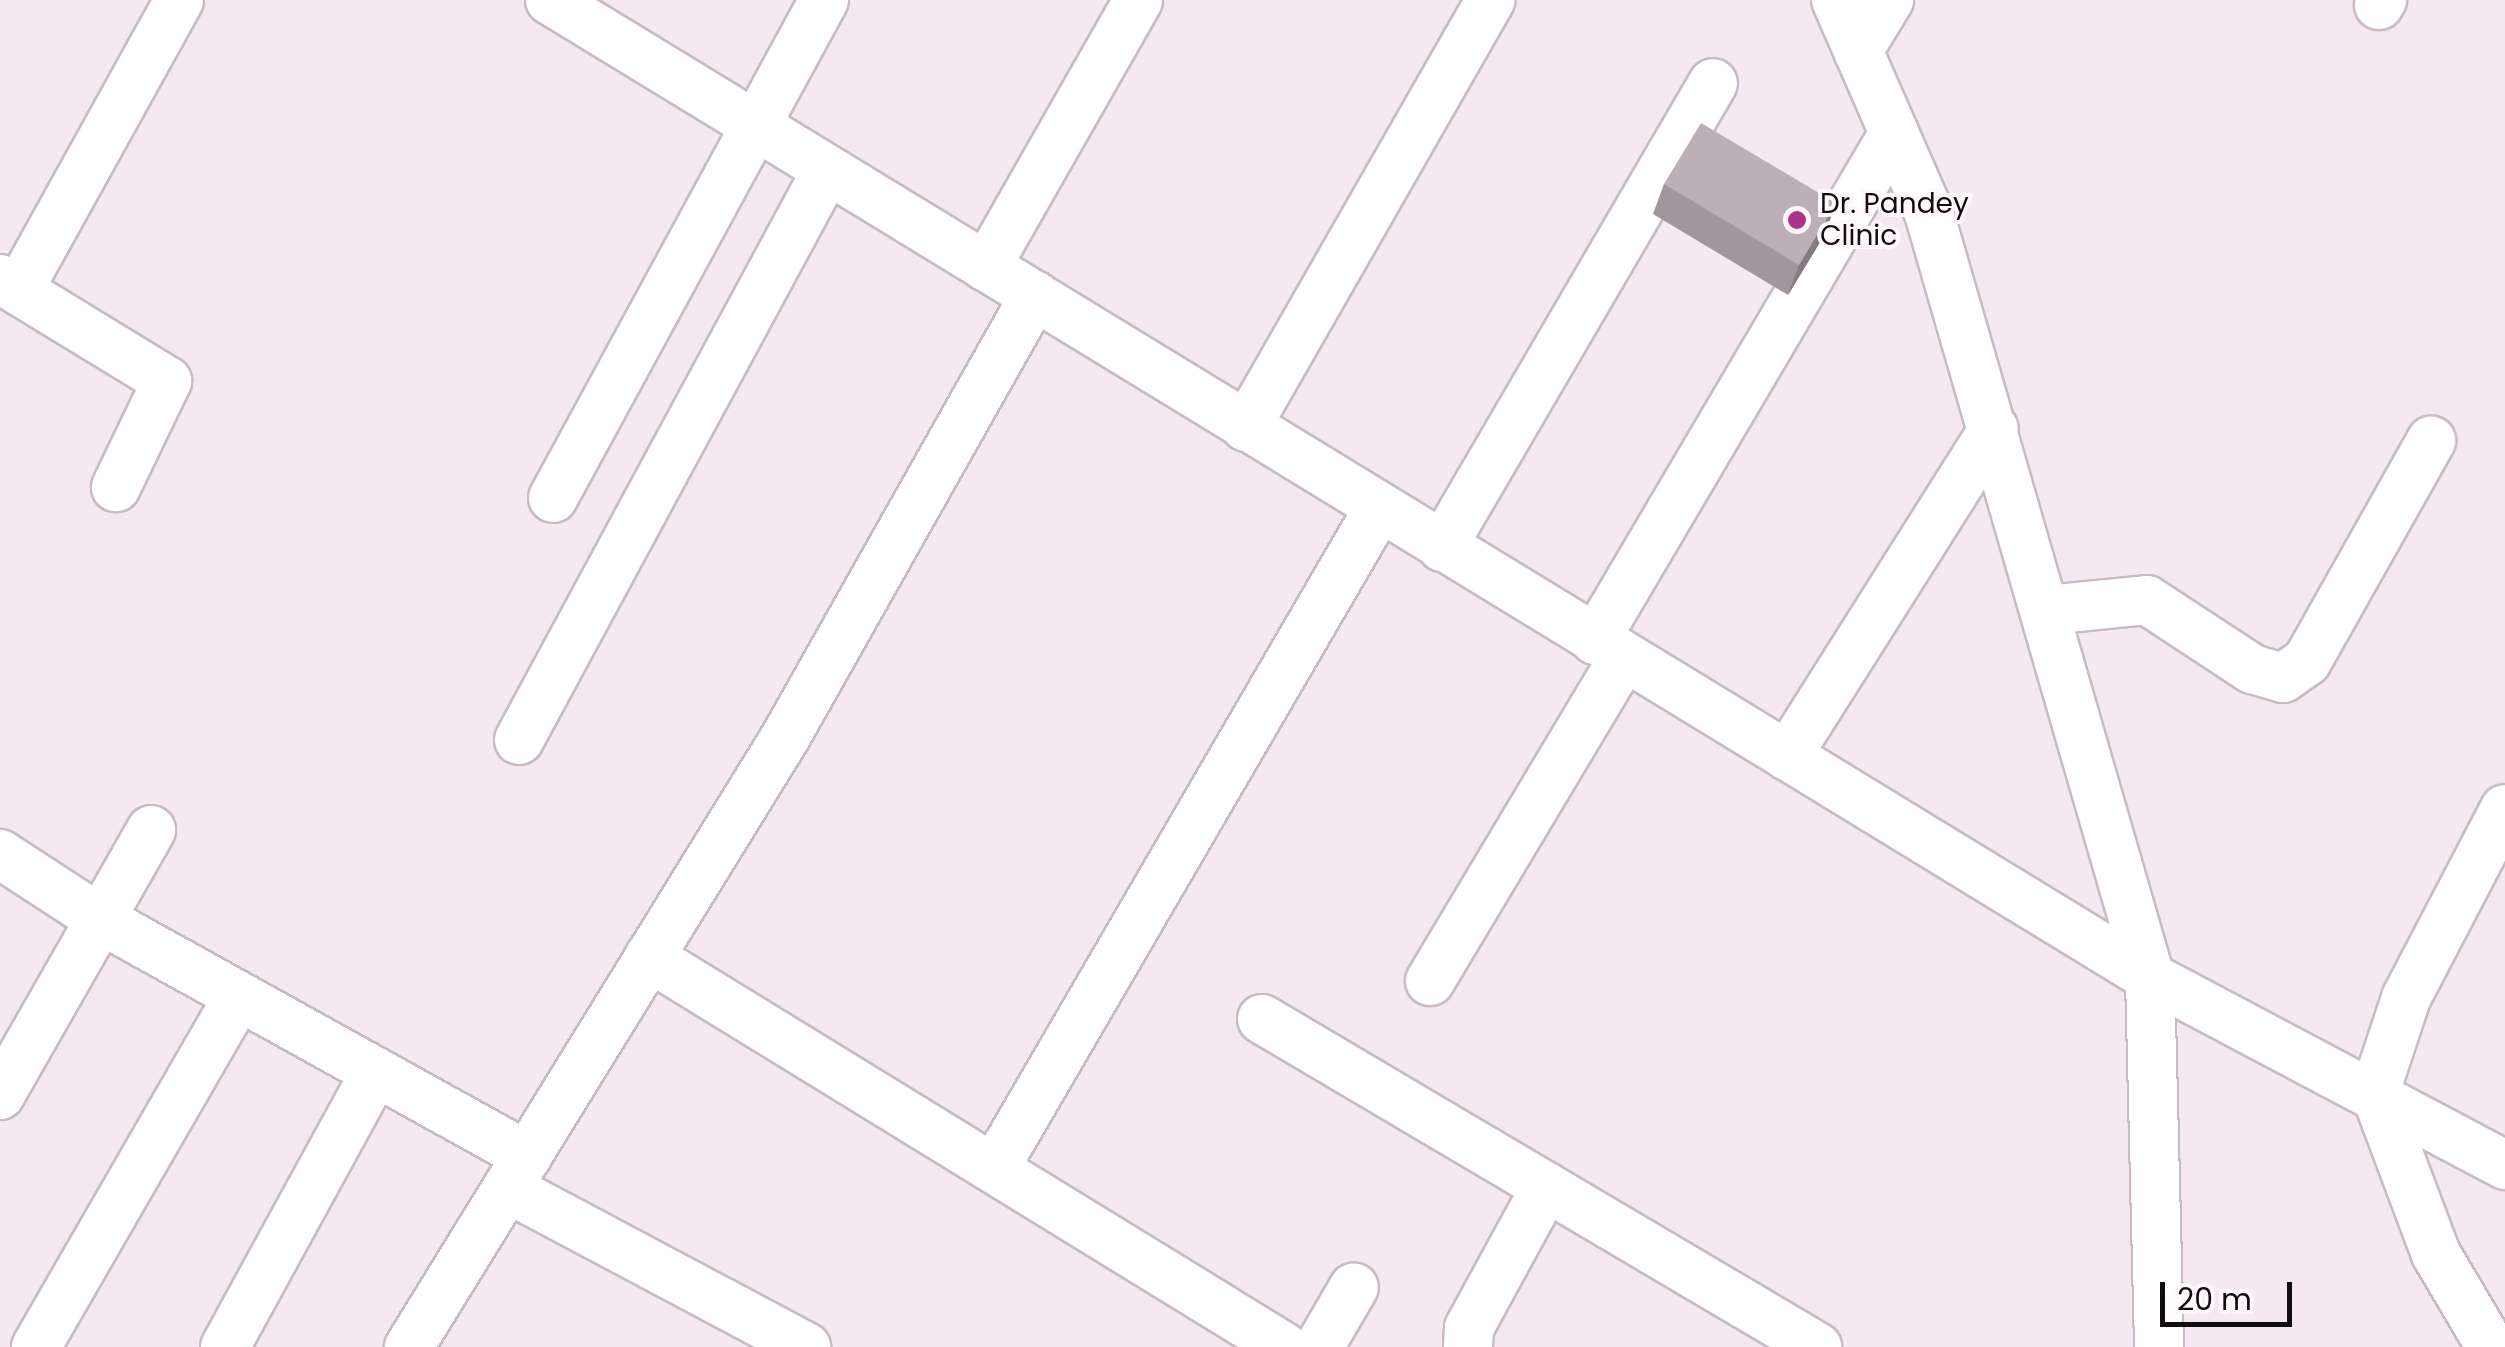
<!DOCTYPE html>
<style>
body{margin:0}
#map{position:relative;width:2505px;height:1347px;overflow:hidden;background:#f5e8f0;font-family:Poppins,sans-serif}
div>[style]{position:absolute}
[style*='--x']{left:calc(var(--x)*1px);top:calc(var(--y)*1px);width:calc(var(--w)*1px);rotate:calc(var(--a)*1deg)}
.roads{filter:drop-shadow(2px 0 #c8bbc3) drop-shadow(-2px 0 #c8bbc3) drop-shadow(0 2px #c8bbc3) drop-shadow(0 -2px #c8bbc3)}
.minor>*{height:48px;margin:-24px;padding:0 24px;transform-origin:24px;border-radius:24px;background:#fff}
.wall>*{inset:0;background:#a2969d}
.shaded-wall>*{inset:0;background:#847a7f}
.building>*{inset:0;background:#bcafb6}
.dots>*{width:28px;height:28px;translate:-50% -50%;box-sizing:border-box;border:5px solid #fff7fb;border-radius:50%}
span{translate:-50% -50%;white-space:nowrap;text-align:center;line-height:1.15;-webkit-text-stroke:8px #fff7fb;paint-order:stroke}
.poi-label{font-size:28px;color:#110d0f}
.left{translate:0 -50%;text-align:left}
.scale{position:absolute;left:2160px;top:1282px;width:132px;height:45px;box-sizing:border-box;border:5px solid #110d0f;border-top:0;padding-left:12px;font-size:30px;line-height:35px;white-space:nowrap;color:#110d0f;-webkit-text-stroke:8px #fff7fb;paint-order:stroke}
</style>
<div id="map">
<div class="roads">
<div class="minor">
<div style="--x:550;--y:0;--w:1875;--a:31.41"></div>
<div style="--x:2150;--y:977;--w:402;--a:27.9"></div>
<div style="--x:1836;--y:0;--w:232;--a:66.4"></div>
<div style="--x:1929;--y:213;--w:795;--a:73.87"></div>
<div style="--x:2150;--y:977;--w:370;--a:88.6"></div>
<div style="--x:2379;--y:5;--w:6;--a:-59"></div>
<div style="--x:1858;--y:51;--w:60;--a:-58.7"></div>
<div style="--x:986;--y:267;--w:307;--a:-60.3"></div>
<div style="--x:0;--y:279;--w:196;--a:31.4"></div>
<div style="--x:167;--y:381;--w:118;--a:115.7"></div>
<div style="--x:19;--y:289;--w:330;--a:-61"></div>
<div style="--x:1246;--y:427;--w:492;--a:-60.2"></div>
<div style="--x:553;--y:498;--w:567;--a:-61.45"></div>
<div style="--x:1442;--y:547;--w:537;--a:-59.71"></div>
<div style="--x:2047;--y:610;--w:100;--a:-5.7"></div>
<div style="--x:2147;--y:600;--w:126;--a:33.3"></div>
<div style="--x:2252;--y:669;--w:32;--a:16"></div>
<div style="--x:2283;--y:678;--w:29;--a:-35"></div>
<div style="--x:2307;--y:661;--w:253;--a:-60.6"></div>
<div style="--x:1595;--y:640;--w:589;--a:-59.47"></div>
<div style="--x:519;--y:740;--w:648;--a:-61.62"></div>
<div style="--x:1787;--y:756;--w:387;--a:-57.7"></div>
<div style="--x:0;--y:854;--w:117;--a:33.1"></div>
<div style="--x:98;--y:918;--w:491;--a:29"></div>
<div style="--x:649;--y:957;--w:745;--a:31.56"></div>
<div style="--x:1430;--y:981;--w:378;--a:-59.1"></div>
<div style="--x:1262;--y:1019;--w:645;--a:30.58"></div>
<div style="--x:0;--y:1095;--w:305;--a:-60.3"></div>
<div style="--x:994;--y:1169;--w:765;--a:-59.78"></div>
<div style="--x:507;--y:1188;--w:339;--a:28"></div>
<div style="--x:36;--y:1347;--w:404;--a:-60"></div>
<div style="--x:225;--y:1347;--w:310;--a:-61.3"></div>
<div style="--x:409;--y:1347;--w:718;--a:-58.32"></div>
<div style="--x:786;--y:736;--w:506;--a:-60.55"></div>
<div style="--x:1319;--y:1347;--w:69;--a:-59.7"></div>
<div style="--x:1468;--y:1347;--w:19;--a:-87"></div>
<div style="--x:1469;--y:1328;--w:161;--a:-61.4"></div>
<div style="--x:2491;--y:1347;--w:108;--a:-120.6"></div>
<div style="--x:2436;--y:1254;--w:173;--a:-110.6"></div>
<div style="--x:2375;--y:1092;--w:99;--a:-71.7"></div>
<div style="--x:2406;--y:998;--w:213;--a:-62.4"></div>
</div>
</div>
<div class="wall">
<div style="clip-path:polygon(1664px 184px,1825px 234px,1788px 295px,1653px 214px)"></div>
</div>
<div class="shaded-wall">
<div style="clip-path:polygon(1836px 203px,1825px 234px,1788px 295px,1799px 265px)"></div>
</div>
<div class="building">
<div style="clip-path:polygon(1701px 123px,1836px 203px,1799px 265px,1664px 184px)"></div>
</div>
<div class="dots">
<div style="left:1797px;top:220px;background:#ab3389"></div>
</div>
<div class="poi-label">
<span class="left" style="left:1820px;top:220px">Dr. Pandey<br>Clinic</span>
</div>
<div class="scale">20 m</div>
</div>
